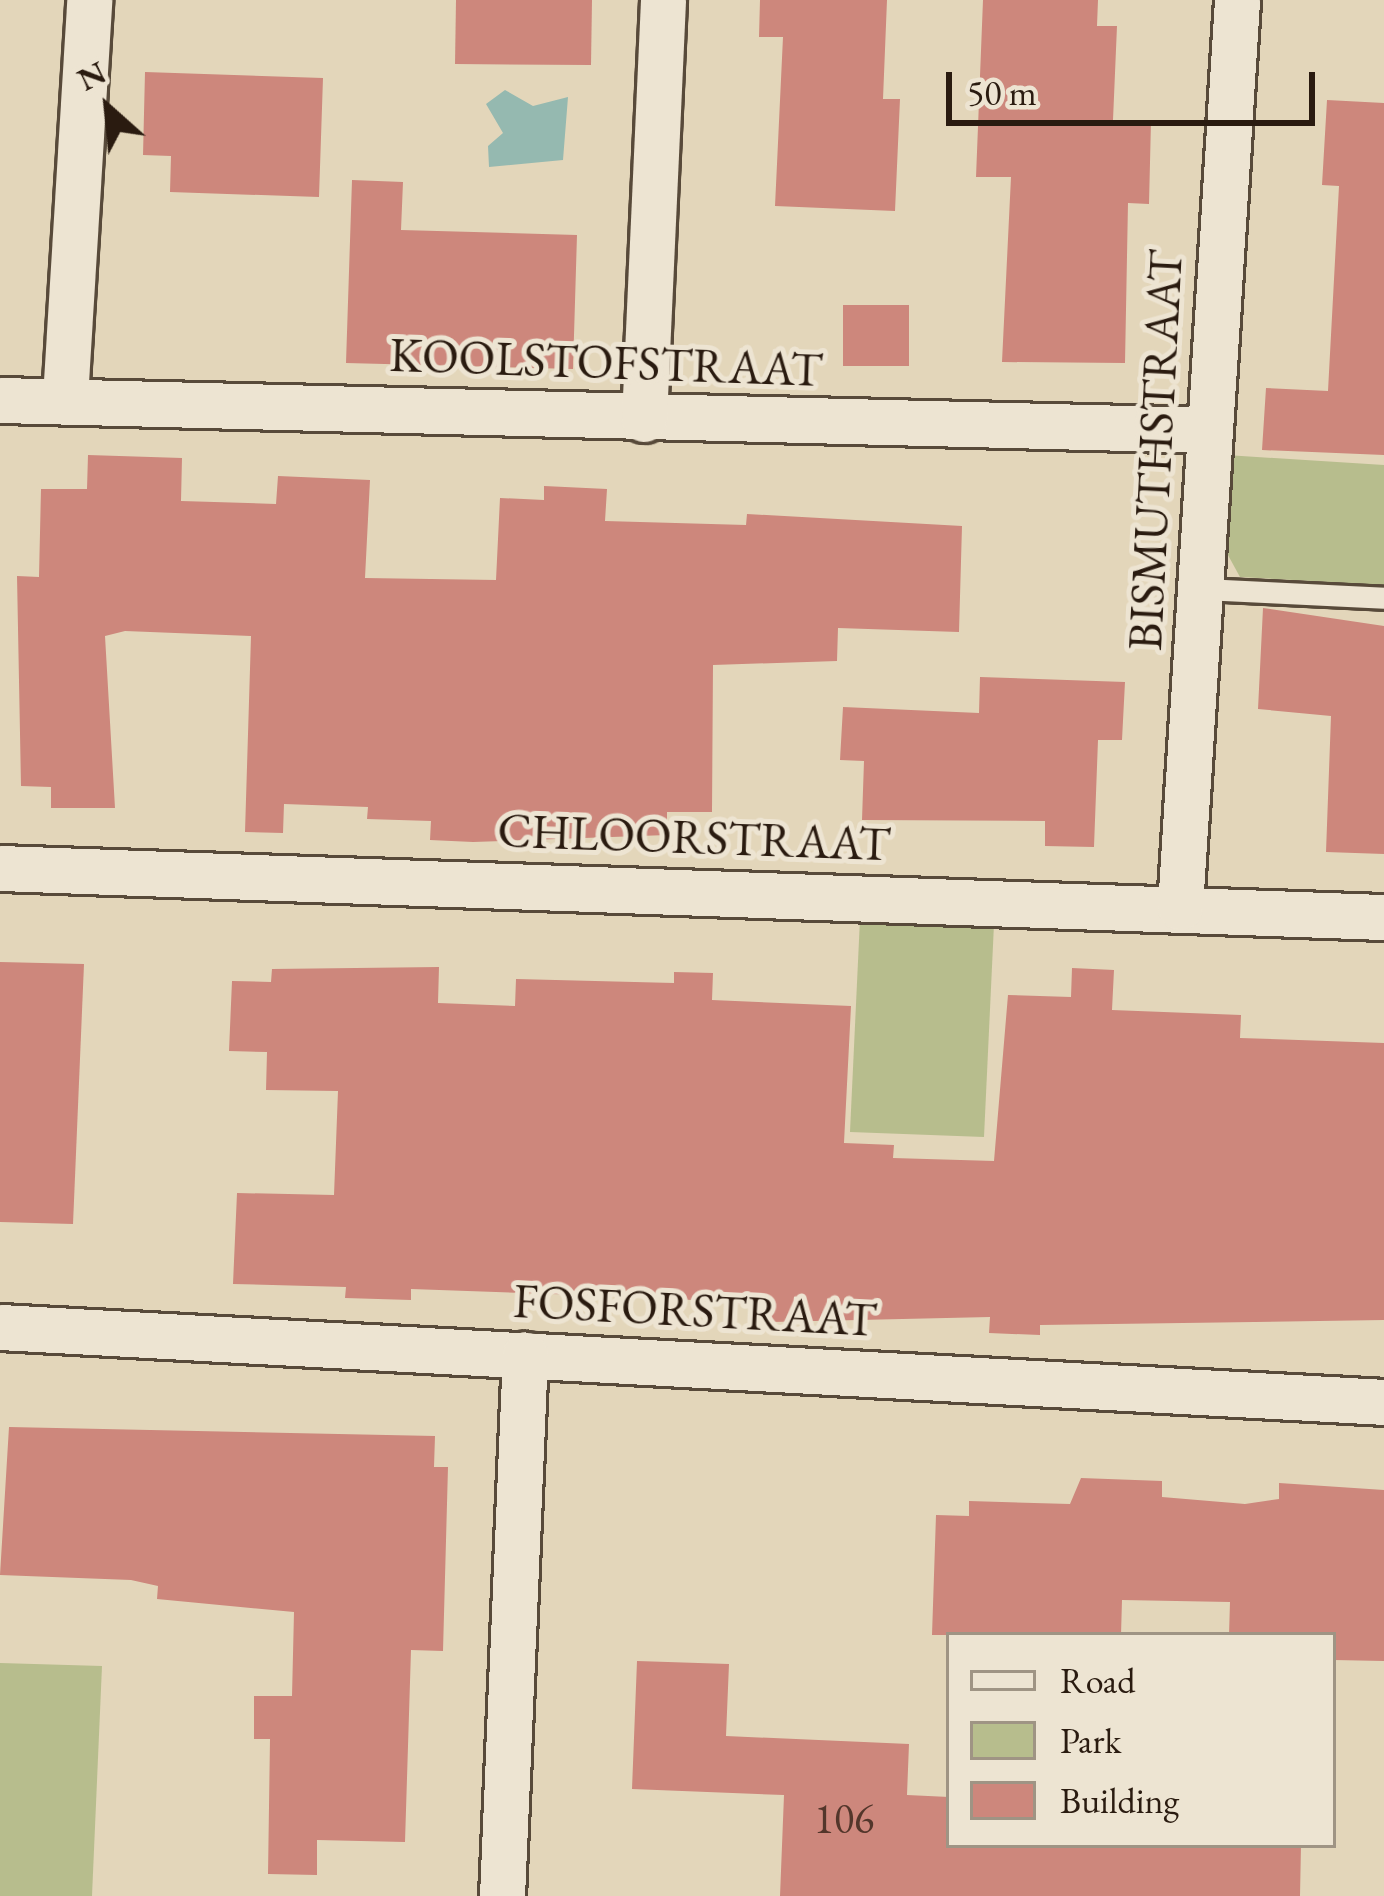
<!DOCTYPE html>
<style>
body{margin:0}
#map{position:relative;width:1384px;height:1896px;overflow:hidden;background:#e3d6ba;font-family:"EB Garamond",serif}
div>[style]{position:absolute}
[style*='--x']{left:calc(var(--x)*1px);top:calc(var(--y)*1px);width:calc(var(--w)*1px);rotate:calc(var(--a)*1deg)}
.green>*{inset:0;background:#b7bd8d}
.water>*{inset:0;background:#95b9b0}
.building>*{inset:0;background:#cd877c}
.roads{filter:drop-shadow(3px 0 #584a3a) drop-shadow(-3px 0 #584a3a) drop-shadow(0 3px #584a3a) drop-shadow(0 -3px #584a3a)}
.service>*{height:21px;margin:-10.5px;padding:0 10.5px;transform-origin:10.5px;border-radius:10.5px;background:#ede4d2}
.minor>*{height:45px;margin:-22.5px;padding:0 22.5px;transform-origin:22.5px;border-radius:22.5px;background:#ede4d2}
span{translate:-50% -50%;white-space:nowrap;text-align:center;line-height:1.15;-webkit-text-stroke:10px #ede4d2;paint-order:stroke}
.number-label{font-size:42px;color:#53362b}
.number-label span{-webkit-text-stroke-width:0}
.street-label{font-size:48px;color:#2a1b10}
.legend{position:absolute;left:946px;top:1632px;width:390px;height:216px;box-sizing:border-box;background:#ede4d2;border:3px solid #9f9484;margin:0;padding:15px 21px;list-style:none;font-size:36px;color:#2a1b10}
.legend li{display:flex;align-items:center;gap:24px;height:60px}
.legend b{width:60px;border:3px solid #9f9484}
.north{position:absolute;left:48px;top:48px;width:120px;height:120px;-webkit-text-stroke:9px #ede4d2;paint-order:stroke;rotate:333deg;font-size:33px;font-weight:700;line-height:48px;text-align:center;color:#2a1b10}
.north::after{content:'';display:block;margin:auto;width:42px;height:54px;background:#2a1b10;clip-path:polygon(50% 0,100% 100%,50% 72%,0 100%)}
.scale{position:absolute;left:946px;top:72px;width:369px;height:54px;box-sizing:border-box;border:6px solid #2a1b10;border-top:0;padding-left:15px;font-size:36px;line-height:42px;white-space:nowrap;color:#2a1b10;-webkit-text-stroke:9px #ede4d2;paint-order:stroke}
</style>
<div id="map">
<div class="green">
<div style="clip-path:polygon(1226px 455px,1384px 465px,1384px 585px,1240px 577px,1223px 546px)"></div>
<div style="clip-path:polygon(860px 919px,994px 924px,984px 1137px,850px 1132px)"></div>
<div style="clip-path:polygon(0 1663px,102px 1666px,92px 1896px,0 1896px)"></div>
</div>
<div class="water">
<div style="clip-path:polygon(505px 90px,533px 106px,568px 97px,563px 160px,489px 167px,488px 146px,503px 133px,486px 104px)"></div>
</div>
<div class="building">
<div style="clip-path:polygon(456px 0,592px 0,591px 65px,455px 64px)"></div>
<div style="clip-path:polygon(760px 0,887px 0,883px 99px,900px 99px,895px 211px,775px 206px,783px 37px,759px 37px)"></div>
<div style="clip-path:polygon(983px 0,1098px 0,1097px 26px,1117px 26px,1113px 120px,1151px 121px,1149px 204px,1128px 203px,1125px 363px,1002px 362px,1011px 177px,976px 177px)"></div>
<div style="clip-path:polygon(145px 72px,323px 78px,319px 197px,170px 192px,171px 156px,143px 155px)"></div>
<div style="clip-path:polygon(1327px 100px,1384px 103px,1384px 455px,1262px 450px,1266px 388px,1328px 391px,1339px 186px,1322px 185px)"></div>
<div style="clip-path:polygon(352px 180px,403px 182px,401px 230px,577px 235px,573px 369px,346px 363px)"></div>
<div style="clip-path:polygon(843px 305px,909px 305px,909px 366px,843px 366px)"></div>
<div style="clip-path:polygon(88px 455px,182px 458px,181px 501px,276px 504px,278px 476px,370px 480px,365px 578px,496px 580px,500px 498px,544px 500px,544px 486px,607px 489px,605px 521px,746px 525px,747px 514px,962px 526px,959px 632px,838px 628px,837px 661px,713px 665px,712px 812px,667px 812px,667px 835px,473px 842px,430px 840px,431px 821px,367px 819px,368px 807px,284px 804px,283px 833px,245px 832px,251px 636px,125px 631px,105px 636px,115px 808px,51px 808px,51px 787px,21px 786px,17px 576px,39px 577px,41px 489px,87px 489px)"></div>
<div style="clip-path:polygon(1263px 608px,1384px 626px,1384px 854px,1326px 852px,1331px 716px,1258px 709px)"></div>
<div style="clip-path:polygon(980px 677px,1125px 682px,1122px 740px,1098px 740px,1094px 847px,1045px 846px,1045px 821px,862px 820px,864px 761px,840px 760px,843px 707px,979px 713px)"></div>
<div style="clip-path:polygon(0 962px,84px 964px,73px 1224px,0 1222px)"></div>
<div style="clip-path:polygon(439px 967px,438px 1003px,515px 1006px,516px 979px,674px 983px,674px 972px,713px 973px,712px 1000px,851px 1006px,844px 1143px,894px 1145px,893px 1158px,994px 1161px,1008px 995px,1071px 997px,1072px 968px,1114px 970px,1112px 1010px,1241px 1015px,1240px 1038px,1384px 1043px,1384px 1320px,1040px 1325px,1040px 1335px,989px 1333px,990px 1317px,771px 1322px,772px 1307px,668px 1298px,411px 1289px,411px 1300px,345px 1298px,346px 1287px,233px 1284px,237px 1193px,334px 1195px,338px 1091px,266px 1090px,267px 1052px,229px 1051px,232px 981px,271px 982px,272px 969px)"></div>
<div style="clip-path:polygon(9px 1427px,435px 1436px,434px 1467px,448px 1467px,443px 1651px,411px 1650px,405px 1842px,317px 1840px,317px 1875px,268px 1874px,270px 1739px,254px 1739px,254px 1696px,292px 1696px,294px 1612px,157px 1599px,158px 1586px,131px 1580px,0 1575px)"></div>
<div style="clip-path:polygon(1081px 1478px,1162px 1481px,1162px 1497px,1245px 1504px,1279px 1499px,1279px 1483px,1384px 1490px,1384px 1661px,1334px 1660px,1335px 1635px,1229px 1635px,1230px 1602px,1122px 1600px,1121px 1635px,932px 1635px,936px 1515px,969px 1516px,969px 1501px,1070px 1504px)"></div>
<div style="clip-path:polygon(637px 1661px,729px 1664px,726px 1736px,909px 1744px,907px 1795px,949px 1797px,949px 1845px,1301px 1845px,1300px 1896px,780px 1896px,784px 1795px,632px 1789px)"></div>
</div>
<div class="roads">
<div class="service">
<div style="--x:1203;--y:589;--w:181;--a:2.8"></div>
</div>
<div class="minor">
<div style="--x:65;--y:398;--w:399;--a:-86.5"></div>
<div style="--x:0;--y:400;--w:1209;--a:1.42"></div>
<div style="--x:644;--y:419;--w:419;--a:-87.4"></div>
<div style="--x:0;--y:868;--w:1385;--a:2.03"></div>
<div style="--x:1180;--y:907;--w:909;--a:-86.4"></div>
<div style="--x:0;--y:1327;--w:1386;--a:3.1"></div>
<div style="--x:502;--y:1896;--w:542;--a:-87.57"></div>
</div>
</div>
<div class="number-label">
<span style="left:844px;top:1819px">106</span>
</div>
<div class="street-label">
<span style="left:606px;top:362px;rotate:2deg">KOOLSTOFSTRAAT</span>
<span style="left:1155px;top:450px;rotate:-87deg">BISMUTHSTRAAT</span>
<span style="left:694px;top:837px;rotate:2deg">CHLOORSTRAAT</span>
<span style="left:695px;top:1310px;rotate:3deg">FOSFORSTRAAT</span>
</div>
<ul class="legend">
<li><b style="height:15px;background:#ede4d2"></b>Road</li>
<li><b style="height:33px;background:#b7bd8d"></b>Park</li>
<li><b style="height:33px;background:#cd877c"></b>Building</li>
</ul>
<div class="north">N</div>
<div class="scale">50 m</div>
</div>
